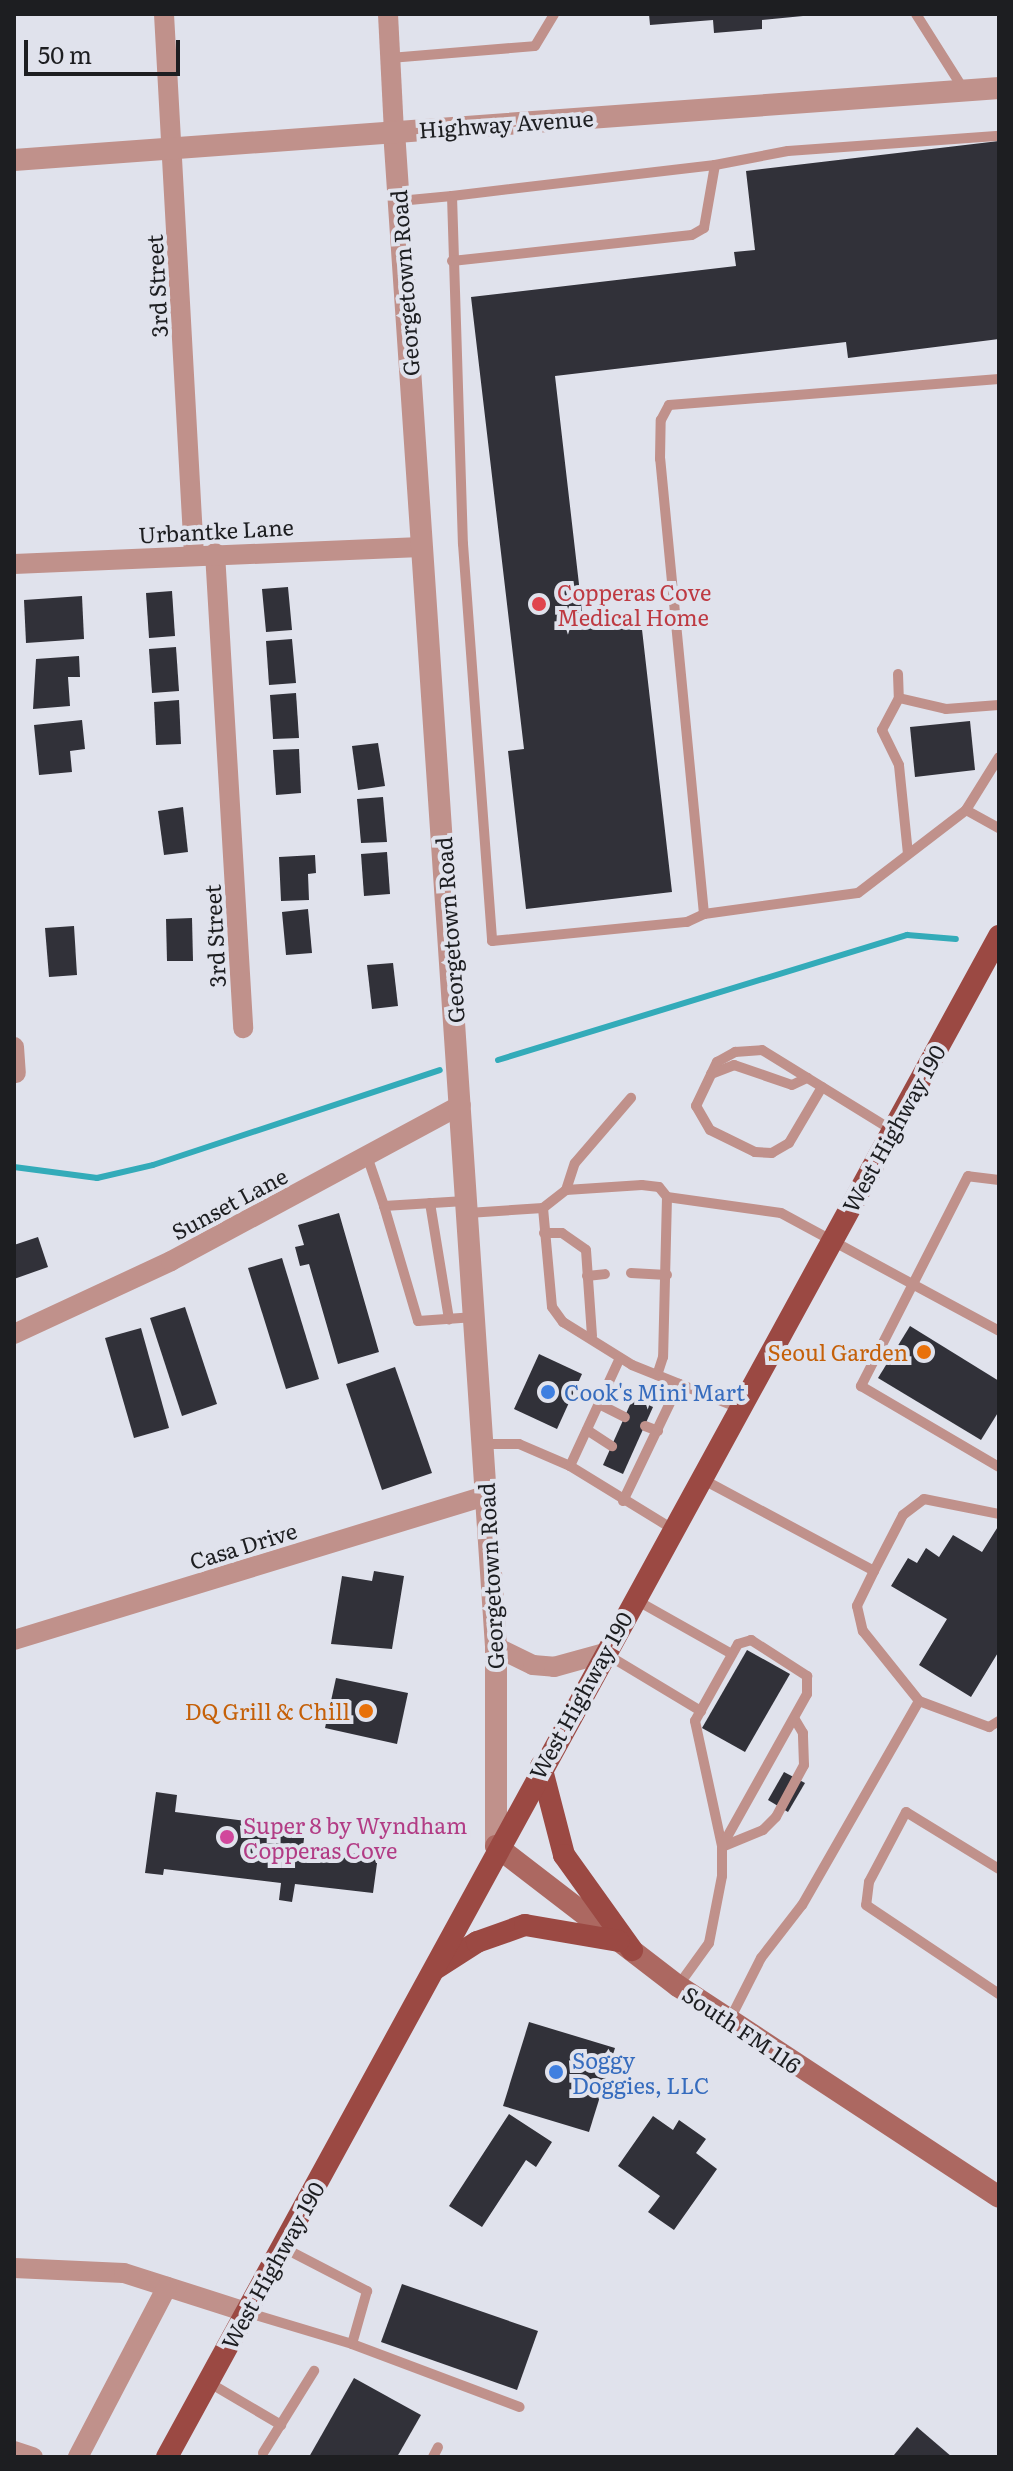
<!DOCTYPE html>
<style>
body{margin:0}
#map{position:relative;width:1013px;height:2471px;overflow:hidden;background:#e0e2ec;font-family:Literata,serif}
div>[style]{position:absolute}
[style*='--x']{left:calc(var(--x)*1px);top:calc(var(--y)*1px);width:calc(var(--w)*1px);rotate:calc(var(--a)*1deg)}
.stream>*{height:6px;margin:-3px;padding:0 3px;transform-origin:3px;border-radius:3px;background:#33abb9}
.building>*{inset:0;background:#313139}
.service>*{height:10px;margin:-5px;padding:0 5px;transform-origin:5px;border-radius:5px;background:#c0918b}
.minor>*{height:20px;margin:-10px;padding:0 10px;transform-origin:10px;border-radius:10px;background:#c0918b}
.tertiary>*{height:22px;margin:-11px;padding:0 11px;transform-origin:11px;border-radius:11px;background:#c0918b}
.secondary>*{height:22px;margin:-11px;padding:0 11px;transform-origin:11px;border-radius:11px;background:#ac6861}
.primary>*{height:22px;margin:-11px;padding:0 11px;transform-origin:11px;border-radius:11px;background:#9b4943}
.dots>*{width:22px;height:22px;translate:-50% -50%;box-sizing:border-box;border:4px solid #e0e2ec;border-radius:50%}
span{translate:-50% -50%;white-space:nowrap;text-align:center;line-height:1.15;-webkit-text-stroke:8px #e0e2ec;paint-order:stroke}
.street-label{font-size:22px;color:#1d1e21}
.health-label{font-size:22px;color:#be3a42}
.left{translate:0 -50%;text-align:left}
.food-label{font-size:22px;color:#c56008}
.right{translate:-100% -50%;text-align:right}
.shop-label{font-size:22px;color:#366cbe}
.hotel-label{font-size:22px;color:#b23c85}
.frame{position:absolute;inset:0;border:16px solid #1d1e21;pointer-events:none}
.scale{position:absolute;left:24px;top:40px;width:156px;height:36px;box-sizing:border-box;border:4px solid #1d1e21;border-top:0;padding-left:10px;font-size:24px;line-height:28px;white-space:nowrap;color:#1d1e21;-webkit-text-stroke:6px #e0e2ec;paint-order:stroke}
</style>
<div id="map">
<div class="stream">
<div style="--x:498;--y:1060;--w:428;--a:-17"></div>
<div style="--x:907;--y:935;--w:49;--a:4.7"></div>
<div style="--x:14;--y:1167;--w:84;--a:7.5"></div>
<div style="--x:97;--y:1178;--w:57;--a:-13.1"></div>
<div style="--x:153;--y:1165;--w:302;--a:-18.3"></div>
</div>
<div class="building">
<div style="clip-path:polygon(649px 14px,803px 14px,803px 16px,762px 20px,762px 29px,714px 33px,713px 20px,650px 25px)"></div>
<div style="clip-path:polygon(999px 141px,999px 339px,848px 358px,846px 342px,555px 376px,583px 619px,640px 612px,672px 892px,526px 909px,508px 751px,524px 749px,471px 297px,736px 266px,734px 252px,755px 250px,746px 171px)"></div>
<div style="clip-path:polygon(288px 587px,292px 630px,266px 632px,262px 589px)"></div>
<div style="clip-path:polygon(172px 591px,175px 636px,149px 638px,146px 593px)"></div>
<div style="clip-path:polygon(82px 596px,84px 639px,26px 643px,24px 600px)"></div>
<div style="clip-path:polygon(292px 639px,296px 683px,269px 685px,266px 641px)"></div>
<div style="clip-path:polygon(176px 647px,179px 691px,152px 693px,149px 649px)"></div>
<div style="clip-path:polygon(79px 656px,80px 677px,68px 677px,70px 706px,33px 709px,36px 659px)"></div>
<div style="clip-path:polygon(296px 693px,299px 738px,273px 739px,270px 695px)"></div>
<div style="clip-path:polygon(179px 700px,181px 744px,156px 745px,154px 702px)"></div>
<div style="clip-path:polygon(82px 720px,85px 749px,70px 751px,72px 772px,39px 775px,34px 725px)"></div>
<div style="clip-path:polygon(970px 721px,975px 770px,915px 777px,910px 727px)"></div>
<div style="clip-path:polygon(378px 743px,385px 786px,358px 790px,352px 746px)"></div>
<div style="clip-path:polygon(299px 749px,301px 793px,276px 795px,273px 750px)"></div>
<div style="clip-path:polygon(383px 797px,387px 842px,361px 843px,357px 799px)"></div>
<div style="clip-path:polygon(183px 807px,188px 852px,164px 855px,158px 811px)"></div>
<div style="clip-path:polygon(387px 852px,390px 894px,364px 896px,361px 854px)"></div>
<div style="clip-path:polygon(315px 855px,316px 873px,308px 874px,309px 900px,281px 901px,279px 857px)"></div>
<div style="clip-path:polygon(308px 909px,312px 953px,286px 955px,282px 912px)"></div>
<div style="clip-path:polygon(192px 918px,193px 961px,167px 961px,166px 919px)"></div>
<div style="clip-path:polygon(74px 926px,77px 975px,49px 977px,45px 928px)"></div>
<div style="clip-path:polygon(393px 963px,398px 1006px,372px 1009px,367px 965px)"></div>
<div style="clip-path:polygon(339px 1213px,379px 1352px,338px 1364px,309px 1264px,300px 1266px,295px 1247px,304px 1245px,298px 1225px)"></div>
<div style="clip-path:polygon(38px 1237px,48px 1267px,14px 1279px,14px 1245px)"></div>
<div style="clip-path:polygon(282px 1258px,319px 1379px,286px 1389px,248px 1268px)"></div>
<div style="clip-path:polygon(185px 1307px,217px 1404px,182px 1416px,150px 1318px)"></div>
<div style="clip-path:polygon(910px 1326px,999px 1381px,999px 1411px,981px 1440px,878px 1378px)"></div>
<div style="clip-path:polygon(141px 1328px,169px 1428px,134px 1438px,105px 1338px)"></div>
<div style="clip-path:polygon(539px 1354px,582px 1374px,557px 1429px,514px 1409px)"></div>
<div style="clip-path:polygon(395px 1367px,432px 1473px,382px 1490px,346px 1384px)"></div>
<div style="clip-path:polygon(633px 1398px,653px 1407px,623px 1474px,603px 1465px)"></div>
<div style="clip-path:polygon(999px 1525px,999px 1651px,971px 1697px,919px 1665px,947px 1619px,891px 1586px,908px 1558px,917px 1563px,926px 1548px,939px 1557px,953px 1535px,982px 1552px)"></div>
<div style="clip-path:polygon(374px 1571px,404px 1576px,392px 1649px,331px 1644px,342px 1576px,372px 1581px)"></div>
<div style="clip-path:polygon(747px 1650px,790px 1674px,745px 1752px,702px 1728px)"></div>
<div style="clip-path:polygon(336px 1678px,408px 1693px,397px 1744px,325px 1728px)"></div>
<div style="clip-path:polygon(784px 1772px,805px 1783px,788px 1812px,768px 1800px)"></div>
<div style="clip-path:polygon(156px 1792px,177px 1795px,175px 1812px,293px 1827px,293px 1820px,306px 1821px,303px 1847px,378px 1856px,373px 1893px,295px 1884px,292px 1902px,279px 1900px,281px 1883px,164px 1869px,163px 1875px,145px 1873px)"></div>
<div style="clip-path:polygon(529px 2022px,615px 2048px,589px 2132px,503px 2106px)"></div>
<div style="clip-path:polygon(509px 2114px,552px 2142px,536px 2167px,526px 2160px,482px 2227px,449px 2206px)"></div>
<div style="clip-path:polygon(653px 2116px,673px 2130px,679px 2120px,706px 2139px,696px 2153px,717px 2169px,674px 2230px,648px 2212px,660px 2196px,618px 2166px)"></div>
<div style="clip-path:polygon(402px 2284px,538px 2331px,517px 2390px,381px 2342px)"></div>
<div style="clip-path:polygon(354px 2378px,421px 2415px,397px 2457px,309px 2457px)"></div>
<div style="clip-path:polygon(917px 2427px,952px 2457px,894px 2455px)"></div>
</div>
<div class="service">
<div style="--x:916;--y:14;--w:90;--a:57.7"></div>
<div style="--x:390;--y:58;--w:145;--a:-4.7"></div>
<div style="--x:535;--y:46;--w:37;--a:-59"></div>
<div style="--x:715;--y:165;--w:74;--a:-10.9"></div>
<div style="--x:788;--y:151;--w:212;--a:-4.1"></div>
<div style="--x:399;--y:201;--w:53;--a:-5.4"></div>
<div style="--x:452;--y:196;--w:348;--a:88.2"></div>
<div style="--x:463;--y:544;--w:398;--a:85.8"></div>
<div style="--x:492;--y:941;--w:196;--a:-5.6"></div>
<div style="--x:687;--y:922;--w:19;--a:-25"></div>
<div style="--x:704;--y:914;--w:457;--a:-95.5"></div>
<div style="--x:660;--y:459;--w:39;--a:-89"></div>
<div style="--x:661;--y:420;--w:17;--a:-62"></div>
<div style="--x:669;--y:405;--w:331;--a:-4.5"></div>
<div style="--x:452;--y:261;--w:241;--a:-6.2"></div>
<div style="--x:692;--y:235;--w:14;--a:-30"></div>
<div style="--x:704;--y:228;--w:64;--a:-80.1"></div>
<div style="--x:715;--y:165;--w:265;--a:173.3"></div>
<div style="--x:898;--y:674;--w:24;--a:88"></div>
<div style="--x:966;--y:810;--w:62;--a:-58.1"></div>
<div style="--x:908;--y:854;--w:89;--a:-95.8"></div>
<div style="--x:899;--y:765;--w:39;--a:-116"></div>
<div style="--x:882;--y:730;--w:36;--a:-62"></div>
<div style="--x:899;--y:698;--w:48;--a:13.2"></div>
<div style="--x:946;--y:709;--w:53;--a:-4.3"></div>
<div style="--x:704;--y:914;--w:155;--a:-7.8"></div>
<div style="--x:858;--y:893;--w:136;--a:-37.5"></div>
<div style="--x:966;--y:810;--w:38;--a:29"></div>
<div style="--x:711;--y:1074;--w:25;--a:-21"></div>
<div style="--x:734;--y:1065;--w:61;--a:19"></div>
<div style="--x:792;--y:1085;--w:17;--a:-25"></div>
<div style="--x:822;--y:1087;--w:65;--a:120.5"></div>
<div style="--x:789;--y:1143;--w:20;--a:150"></div>
<div style="--x:772;--y:1153;--w:17;--a:-177"></div>
<div style="--x:755;--y:1152;--w:50;--a:-153.9"></div>
<div style="--x:710;--y:1130;--w:28;--a:-120"></div>
<div style="--x:696;--y:1106;--w:49;--a:-64.5"></div>
<div style="--x:717;--y:1062;--w:21;--a:-29"></div>
<div style="--x:735;--y:1052;--w:27;--a:-4"></div>
<div style="--x:762;--y:1050;--w:153;--a:31.6"></div>
<div style="--x:367;--y:1156;--w:53;--a:71.2"></div>
<div style="--x:384;--y:1206;--w:81;--a:-3.5"></div>
<div style="--x:999;--y:1180;--w:31;--a:-173"></div>
<div style="--x:968;--y:1176;--w:236;--a:117"></div>
<div style="--x:861;--y:1386;--w:160;--a:30.4"></div>
<div style="--x:566;--y:1190;--w:28;--a:-72"></div>
<div style="--x:575;--y:1163;--w:86;--a:-49.3"></div>
<div style="--x:667;--y:1197;--w:115;--a:8"></div>
<div style="--x:781;--y:1213;--w:248;--a:28.4"></div>
<div style="--x:430;--y:1203;--w:118;--a:80.7"></div>
<div style="--x:384;--y:1206;--w:120;--a:73.5"></div>
<div style="--x:418;--y:1321;--w:57;--a:-4"></div>
<div style="--x:543;--y:1208;--w:29;--a:-38"></div>
<div style="--x:566;--y:1190;--w:76;--a:-3.8"></div>
<div style="--x:642;--y:1185;--w:17;--a:7"></div>
<div style="--x:659;--y:1187;--w:13;--a:51"></div>
<div style="--x:667;--y:1197;--w:160;--a:91.4"></div>
<div style="--x:663;--y:1357;--w:19;--a:108"></div>
<div style="--x:468;--y:1213;--w:75;--a:-3.8"></div>
<div style="--x:543;--y:1208;--w:99;--a:84.8"></div>
<div style="--x:552;--y:1307;--w:19;--a:54"></div>
<div style="--x:563;--y:1322;--w:81;--a:31.9"></div>
<div style="--x:632;--y:1365;--w:115;--a:21.9"></div>
<div style="--x:544;--y:1233;--w:18;--a:0"></div>
<div style="--x:562;--y:1233;--w:29;--a:35"></div>
<div style="--x:586;--y:1250;--w:86;--a:86"></div>
<div style="--x:631;--y:1273;--w:36;--a:3"></div>
<div style="--x:587;--y:1276;--w:18;--a:-6"></div>
<div style="--x:599;--y:1404;--w:29;--a:27"></div>
<div style="--x:645;--y:1426;--w:14;--a:21"></div>
<div style="--x:587;--y:1430;--w:30;--a:33"></div>
<div style="--x:483;--y:1444;--w:36;--a:0"></div>
<div style="--x:519;--y:1444;--w:56;--a:23.3"></div>
<div style="--x:570;--y:1466;--w:119;--a:31.5"></div>
<div style="--x:570;--y:1466;--w:119;--a:-65.2"></div>
<div style="--x:702;--y:1479;--w:195;--a:28.1"></div>
<div style="--x:874;--y:1571;--w:39;--a:116"></div>
<div style="--x:857;--y:1606;--w:26;--a:77"></div>
<div style="--x:863;--y:1631;--w:90;--a:51.3"></div>
<div style="--x:919;--y:1701;--w:235;--a:119.8"></div>
<div style="--x:802;--y:1905;--w:67;--a:127.7"></div>
<div style="--x:761;--y:1958;--w:68;--a:116.9"></div>
<div style="--x:623;--y:1501;--w:130;--a:-64.4"></div>
<div style="--x:874;--y:1571;--w:63;--a:-62.6"></div>
<div style="--x:903;--y:1515;--w:26;--a:-37"></div>
<div style="--x:924;--y:1499;--w:76;--a:11.3"></div>
<div style="--x:636;--y:1600;--w:110;--a:29.4"></div>
<div style="--x:606;--y:1654;--w:111;--a:31"></div>
<div style="--x:919;--y:1701;--w:75;--a:20.4"></div>
<div style="--x:989;--y:1727;--w:12;--a:-31"></div>
<div style="--x:724;--y:1846;--w:42;--a:-22.3"></div>
<div style="--x:763;--y:1830;--w:18;--a:-45"></div>
<div style="--x:776;--y:1817;--w:59;--a:-61.7"></div>
<div style="--x:804;--y:1765;--w:32;--a:-92"></div>
<div style="--x:803;--y:1733;--w:17;--a:-121"></div>
<div style="--x:999;--y:1869;--w:109;--a:-148.5"></div>
<div style="--x:906;--y:1812;--w:79;--a:117.9"></div>
<div style="--x:869;--y:1882;--w:23;--a:97"></div>
<div style="--x:866;--y:1905;--w:160;--a:33.8"></div>
<div style="--x:678;--y:1986;--w:53;--a:-54.2"></div>
<div style="--x:709;--y:1943;--w:68;--a:-79"></div>
<div style="--x:722;--y:1876;--w:30;--a:-90"></div>
<div style="--x:722;--y:1846;--w:128;--a:-102.2"></div>
<div style="--x:695;--y:1721;--w:88;--a:-60.8"></div>
<div style="--x:738;--y:1644;--w:14;--a:-17"></div>
<div style="--x:751;--y:1640;--w:67;--a:32.7"></div>
<div style="--x:807;--y:1676;--w:18;--a:90"></div>
<div style="--x:807;--y:1694;--w:174;--a:119.2"></div>
<div style="--x:282;--y:2247;--w:96;--a:27.4"></div>
<div style="--x:367;--y:2291;--w:55;--a:105.8"></div>
<div style="--x:352;--y:2344;--w:179;--a:20.6"></div>
<div style="--x:246;--y:2312;--w:111;--a:16.8"></div>
<div style="--x:208;--y:2382;--w:85;--a:30.5"></div>
<div style="--x:263;--y:2453;--w:97;--a:-58.1"></div>
<div style="--x:433;--y:2457;--w:11;--a:-63"></div>
</div>
<div class="minor">
<div style="--x:164;--y:14;--w:542;--a:86.83"></div>
<div style="--x:388;--y:14;--w:117;--a:87.1"></div>
<div style="--x:215;--y:553;--w:476;--a:86.6"></div>
<div style="--x:14;--y:564;--w:407;--a:-2.4"></div>
<div style="--x:14;--y:1047;--w:26;--a:86"></div>
<div style="--x:14;--y:1334;--w:173;--a:-24.9"></div>
<div style="--x:171;--y:1261;--w:329;--a:-28.3"></div>
<div style="--x:14;--y:1640;--w:493;--a:-17"></div>
<div style="--x:496;--y:1647;--w:41;--a:25.9"></div>
<div style="--x:533;--y:1665;--w:21;--a:5"></div>
<div style="--x:554;--y:1667;--w:52;--a:-15.6"></div>
<div style="--x:14;--y:2268;--w:110;--a:2.6"></div>
<div style="--x:124;--y:2273;--w:128;--a:17.7"></div>
<div style="--x:14;--y:2451;--w:20;--a:18"></div>
<div style="--x:78;--y:2457;--w:192;--a:-62.4"></div>
</div>
<div class="tertiary">
<div style="--x:394;--y:131;--w:1519;--a:86.15"></div>
<div style="--x:496;--y:1647;--w:199;--a:90"></div>
<div style="--x:14;--y:160;--w:988;--a:-4.18"></div>
</div>
<div class="secondary">
<div style="--x:496;--y:1846;--w:230;--a:37.6"></div>
<div style="--x:678;--y:1986;--w:384;--a:33.3"></div>
</div>
<div class="primary">
<div style="--x:541;--y:1766;--w:92;--a:75.5"></div>
<div style="--x:564;--y:1855;--w:117;--a:54.4"></div>
<div style="--x:435;--y:1969;--w:50;--a:-32.7"></div>
<div style="--x:477;--y:1942;--w:51;--a:-19.5"></div>
<div style="--x:525;--y:1925;--w:95;--a:9.7"></div>
<div style="--x:167;--y:2457;--w:1734;--a:-61.32"></div>
</div>
<div class="dots">
<div style="left:539px;top:604px;background:#e0444e"></div>
<div style="left:924px;top:1352px;background:#e8710a"></div>
<div style="left:548px;top:1392px;background:#3f7fe0"></div>
<div style="left:366px;top:1711px;background:#e8710a"></div>
<div style="left:227px;top:1837px;background:#d1479c"></div>
<div style="left:556px;top:2072px;background:#3f7fe0"></div>
</div>
<div class="street-label">
<span style="left:506px;top:123px;rotate:-4deg">Highway Avenue</span>
<span style="left:404px;top:283px;rotate:-94deg">Georgetown Road</span>
<span style="left:156px;top:286px;rotate:-93deg">3rd Street</span>
<span style="left:216px;top:530px;rotate:-3deg">Urbantke Lane</span>
<span style="left:449px;top:930px;rotate:-94deg">Georgetown Road</span>
<span style="left:214px;top:936px;rotate:-93deg">3rd Street</span>
<span style="left:893px;top:1128px;rotate:-61deg">West Highway 190</span>
<span style="left:229px;top:1203px;rotate:-28deg">Sunset Lane</span>
<span style="left:243px;top:1545px;rotate:-17deg">Casa Drive</span>
<span style="left:490px;top:1576px;rotate:-93deg">Georgetown Road</span>
<span style="left:580px;top:1695px;rotate:-61deg">West Highway 190</span>
<span style="left:742px;top:2029px;rotate:34deg">South FM 116</span>
<span style="left:272px;top:2265px;rotate:-61deg">West Highway 190</span>
</div>
<div class="health-label">
<span class="left" style="left:557px;top:604px">Copperas Cove<br>Medical Home</span>
</div>
<div class="food-label">
<span class="right" style="left:908px;top:1352px">Seoul Garden</span>
<span class="right" style="left:350px;top:1711px">DQ Grill &amp; Chill</span>
</div>
<div class="shop-label">
<span class="left" style="left:564px;top:1392px">Cook's Mini Mart</span>
<span class="left" style="left:572px;top:2072px">Soggy<br>Doggies, LLC</span>
</div>
<div class="hotel-label">
<span class="left" style="left:243px;top:1837px">Super 8 by Wyndham<br>Copperas Cove</span>
</div>
<div class="frame"></div>
<div class="scale">50 m</div>
</div>
